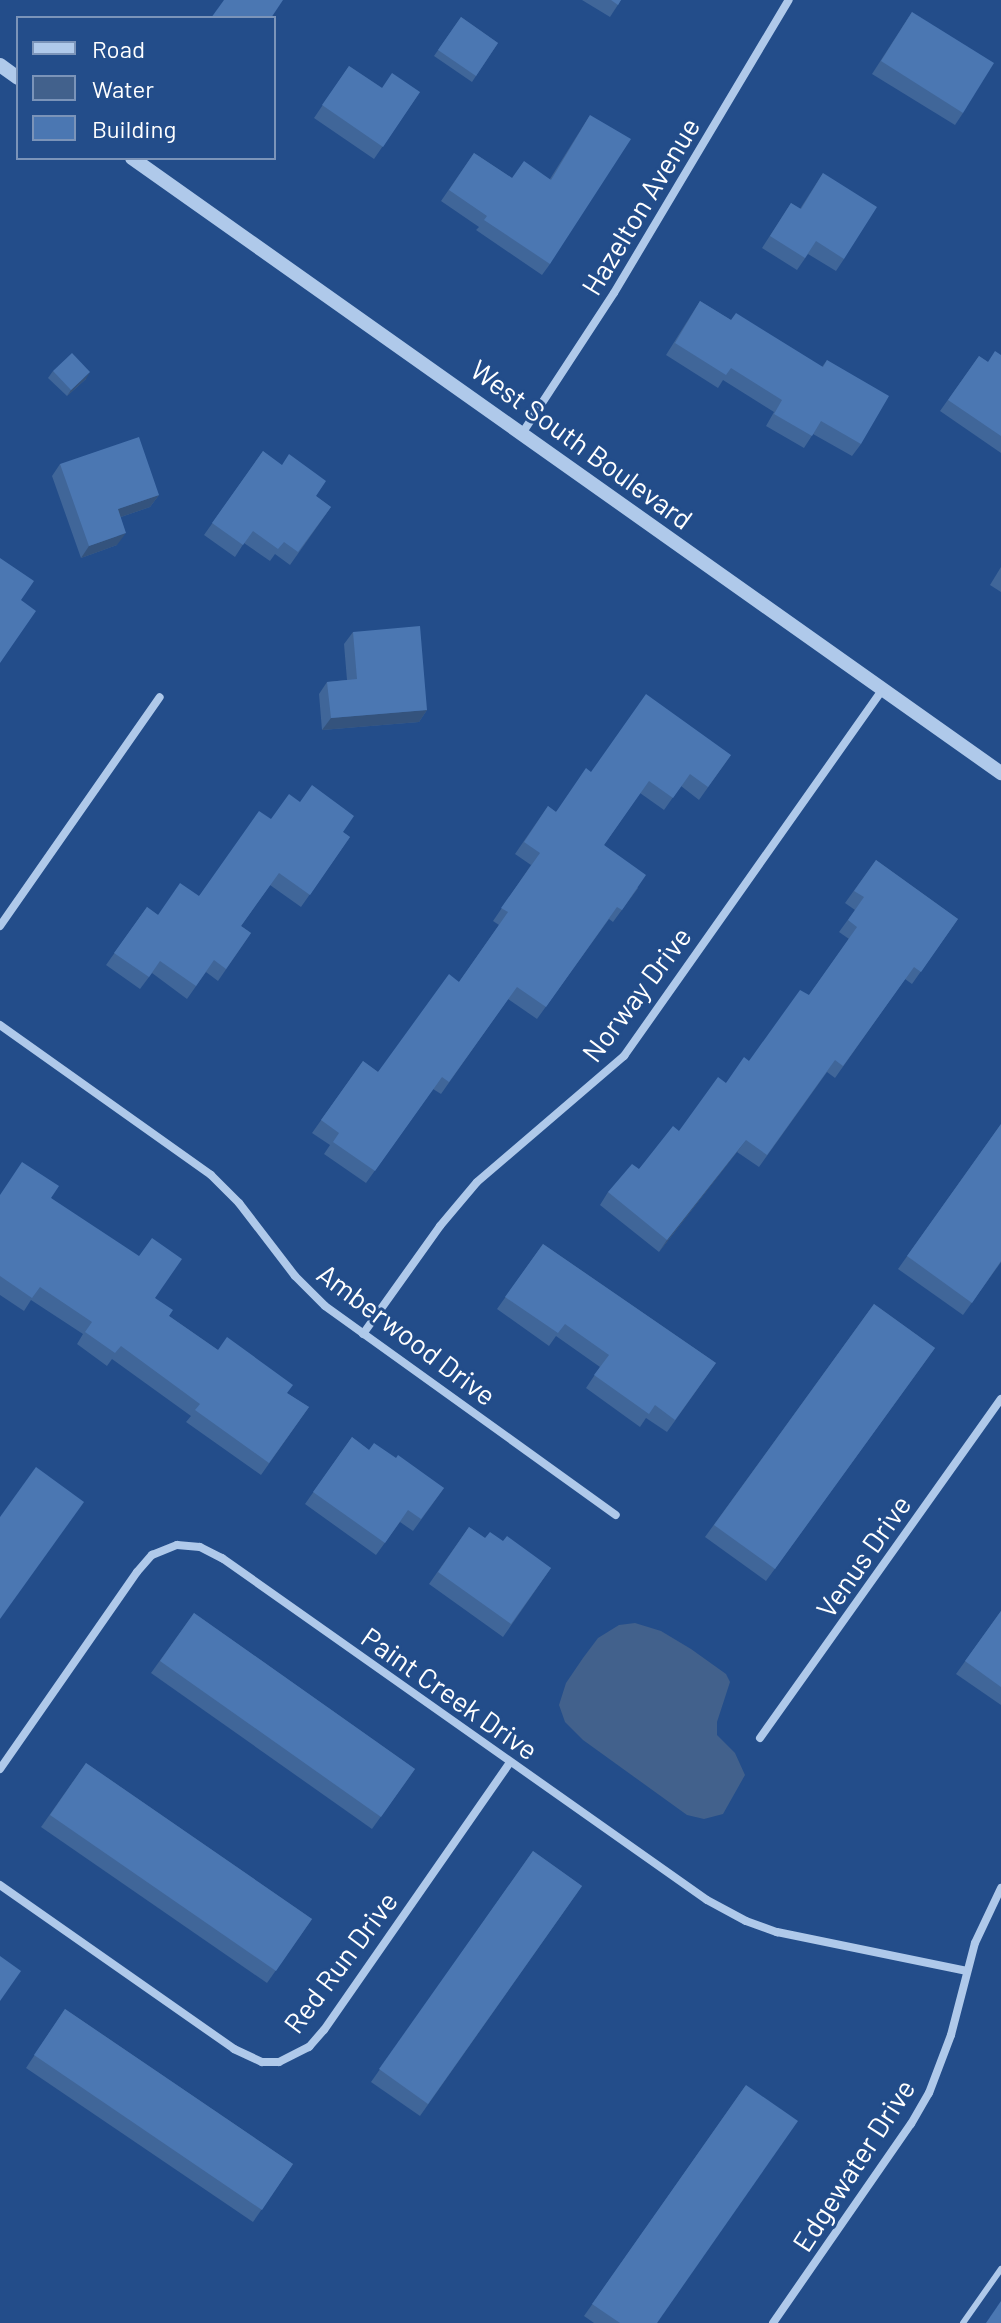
<!DOCTYPE html>
<style>
body{margin:0}
#map{position:relative;width:1001px;height:2323px;overflow:hidden;background:#234d8a;font-family:Barlow,sans-serif}
div>[style]{position:absolute}
[style*='--x']{left:calc(var(--x)*1px);top:calc(var(--y)*1px);width:calc(var(--w)*1px);rotate:calc(var(--a)*1deg)}
.water>*{inset:0;background:#42618c}
.service>*{height:6px;margin:-3px;padding:0 3px;transform-origin:3px;border-radius:3px;background:#afc9ea}
.minor>*{height:8px;margin:-4px;padding:0 4px;transform-origin:4px;border-radius:4px;background:#afc9ea}
.tertiary>*{height:14px;margin:-7px;padding:0 7px;transform-origin:7px;border-radius:7px;background:#afc9ea}
.wall>*{inset:0;background:#406699}
.shaded-wall>*{inset:0;background:#34537d}
.building>*{inset:0;background:#4b77b2}
span{translate:-50% -50%;white-space:nowrap;text-align:center;line-height:1.15;-webkit-text-stroke:6px #234d8a;paint-order:stroke}
.street-label{font-size:28px;color:#fff}
.legend{position:absolute;left:16px;top:16px;width:260px;height:144px;box-sizing:border-box;background:#234d8a;border:2px solid #7b94b9;margin:0;padding:10px 14px;list-style:none;font-size:24px;color:#fff}
.legend li{display:flex;align-items:center;gap:16px;height:40px}
.legend b{width:40px;border:2px solid #7b94b9}
</style>
<div id="map">
<div class="water">
<div style="clip-path:polygon(635px 1623px,661px 1631px,691px 1649px,726px 1674px,730px 1682px,717px 1722px,717px 1735px,735px 1753px,745px 1775px,723px 1814px,704px 1819px,687px 1815px,583px 1740px,565px 1722px,559px 1705px,566px 1683px,583px 1658px,598px 1638px,619px 1625px)"></div>
</div>
<div class="service">
<div style="--x:963;--y:2323;--w:66;--a:-54.9"></div>
</div>
<div class="minor">
<div style="--x:523;--y:432;--w:166;--a:-56.8"></div>
<div style="--x:614;--y:293;--w:341;--a:-59.2"></div>
<div style="--x:0;--y:926;--w:279;--a:-55.1"></div>
<div style="--x:0;--y:1025;--w:259;--a:35.4"></div>
<div style="--x:211;--y:1175;--w:40;--a:45"></div>
<div style="--x:239;--y:1203;--w:92;--a:52.5"></div>
<div style="--x:295;--y:1276;--w:42;--a:45"></div>
<div style="--x:325;--y:1306;--w:358;--a:35.7"></div>
<div style="--x:363;--y:1334;--w:133;--a:-54.5"></div>
<div style="--x:440;--y:1226;--w:57;--a:-49.9"></div>
<div style="--x:477;--y:1182;--w:194;--a:-40.6"></div>
<div style="--x:624;--y:1056;--w:448;--a:-54.8"></div>
<div style="--x:760;--y:1738;--w:416;--a:-54.6"></div>
<div style="--x:0;--y:1769;--w:240;--a:-55.2"></div>
<div style="--x:137;--y:1572;--w:23;--a:-49"></div>
<div style="--x:152;--y:1555;--w:27;--a:-22"></div>
<div style="--x:177;--y:1545;--w:23;--a:5"></div>
<div style="--x:200;--y:1547;--w:25;--a:27"></div>
<div style="--x:222;--y:1558;--w:593;--a:35.19"></div>
<div style="--x:707;--y:1900;--w:44;--a:28.3"></div>
<div style="--x:746;--y:1921;--w:33;--a:20"></div>
<div style="--x:777;--y:1932;--w:194;--a:11.6"></div>
<div style="--x:0;--y:1885;--w:286;--a:35"></div>
<div style="--x:234;--y:2049;--w:31;--a:25"></div>
<div style="--x:262;--y:2062;--w:17;--a:0"></div>
<div style="--x:279;--y:2062;--w:34;--a:-27"></div>
<div style="--x:309;--y:2047;--w:23;--a:-49"></div>
<div style="--x:324;--y:2030;--w:326;--a:-55.2"></div>
<div style="--x:773;--y:2323;--w:242;--a:-55.3"></div>
<div style="--x:911;--y:2124;--w:36;--a:-60"></div>
<div style="--x:929;--y:2093;--w:62;--a:-69.2"></div>
<div style="--x:951;--y:2035;--w:95;--a:-75.4"></div>
<div style="--x:975;--y:1943;--w:61;--a:-64.7"></div>
</div>
<div class="tertiary">
<div style="--x:0;--y:65;--w:22;--a:36"></div>
<div style="--x:132;--y:158;--w:1065;--a:35.29"></div>
</div>
<div class="wall">
<div style="clip-path:polygon(582px 0,621px 0,610px 17px)"></div>
<div style="clip-path:polygon(912px 12px,963px 113px,955px 125px,872px 74px)"></div>
<div style="clip-path:polygon(461px 17px,498px 43px,472px 82px,434px 56px)"></div>
<div style="clip-path:polygon(349px 66px,382px 88px,420px 92px,374px 159px,314px 118px)"></div>
<div style="clip-path:polygon(590px 115px,550px 264px,542px 275px,476px 230px,479px 227px,441px 201px,474px 153px,512px 178px,550px 179px)"></div>
<div style="clip-path:polygon(823px 173px,844px 259px,836px 271px,808px 254px,797px 270px,762px 248px,791px 203px,800px 209px)"></div>
<div style="clip-path:polygon(700px 301px,731px 320px,822px 367px,827px 360px,861px 444px,852px 456px,813px 434px,804px 448px,766px 426px,774px 412px,723px 380px,718px 388px,666px 355px)"></div>
<div style="clip-path:polygon(1001px 355px,1001px 453px,940px 411px,979px 356px,988px 362px)"></div>
<div style="clip-path:polygon(53px 371px,86px 379px,67px 396px,48px 378px)"></div>
<div style="clip-path:polygon(263px 451px,316px 496px,331px 507px,290px 565px,275px 554px,270px 561px,244px 543px,235px 557px,204px 535px)"></div>
<div style="clip-path:polygon(60px 464px,159px 495px,150px 507px,121px 517px,117px 545px,81px 558px,52px 476px)"></div>
<div style="clip-path:polygon(1001px 567px,1001px 592px,990px 585px)"></div>
<div style="clip-path:polygon(353px 632px,427px 710px,419px 722px,322px 730px,319px 694px,327px 682px,347px 680px,344px 644px)"></div>
<div style="clip-path:polygon(731px 755px,699px 800px,681px 786px,664px 810px,640px 793px,604px 845px,638px 888px,613px 922px,609px 919px,537px 1019px,508px 999px,441px 1094px,433px 1089px,366px 1183px,324px 1154px,330px 1145px,312px 1133px,363px 1061px,378px 1072px,459px 982px,499px 925px,493px 921px,531px 865px,515px 854px,548px 806px,556px 812px,591px 772px)"></div>
<div style="clip-path:polygon(300px 802px,350px 837px,301px 907px,270px 885px,241px 926px,251px 933px,218px 981px,206px 972px,187px 999px,152px 973px,140px 989px,106px 965px,147px 907px,158px 915px,199px 896px,271px 819px)"></div>
<div style="clip-path:polygon(876px 860px,958px 919px,912px 984px,905px 979px,835px 1078px,827px 1072px,759px 1167px,737px 1152px,659px 1252px,600px 1205px,608px 1192px,639px 1169px,679px 1131px,726px 1083px,749px 1061px,809px 995px,849px 939px,839px 932px,855px 910px,845px 903px)"></div>
<div style="clip-path:polygon(1001px 1124px,1001px 1262px,963px 1315px,898px 1269px)"></div>
<div style="clip-path:polygon(0 1195px,51px 1198px,155px 1298px,169px 1316px,218px 1350px,309px 1407px,261px 1475px,186px 1422px,191px 1416px,112px 1359px,107px 1366px,77px 1344px,83px 1334px,31px 1300px,24px 1311px,0 1295px)"></div>
<div style="clip-path:polygon(543px 1244px,716px 1363px,667px 1432px,646px 1418px,640px 1427px,586px 1388px,600px 1367px,556px 1336px,549px 1346px,497px 1309px)"></div>
<div style="clip-path:polygon(874px 1304px,935px 1348px,766px 1581px,705px 1537px)"></div>
<div style="clip-path:polygon(352px 1437px,369px 1450px,396px 1458px,444px 1488px,413px 1531px,400px 1522px,376px 1555px,305px 1504px)"></div>
<div style="clip-path:polygon(469px 1527px,485px 1538px,503px 1541px,551px 1568px,503px 1637px,429px 1584px)"></div>
<div style="clip-path:polygon(1001px 1611px,1001px 1705px,956px 1674px)"></div>
<div style="clip-path:polygon(194px 1613px,415px 1769px,372px 1829px,151px 1673px)"></div>
<div style="clip-path:polygon(86px 1763px,312px 1919px,267px 1983px,41px 1827px)"></div>
<div style="clip-path:polygon(533px 1851px,582px 1886px,420px 2116px,371px 2082px)"></div>
<div style="clip-path:polygon(65px 2009px,293px 2164px,253px 2222px,26px 2068px)"></div>
<div style="clip-path:polygon(746px 2085px,657px 2323px,594px 2323px,584px 2316px)"></div>
</div>
<div class="shaded-wall">
<div style="clip-path:polygon(90px 372px,86px 379px,67px 396px,71px 390px)"></div>
<div style="clip-path:polygon(159px 495px,150px 507px,109px 521px,118px 509px)"></div>
<div style="clip-path:polygon(126px 533px,117px 545px,81px 558px,89px 546px)"></div>
<div style="clip-path:polygon(427px 710px,419px 722px,322px 730px,331px 718px)"></div>
<div style="clip-path:polygon(746px 1140px,737px 1152px,659px 1252px,667px 1240px)"></div>
</div>
<div class="building">
<div style="clip-path:polygon(224px 0,283px 0,271px 18px,211px 18px)"></div>
<div style="clip-path:polygon(611px 0,621px 0,618px 5px)"></div>
<div style="clip-path:polygon(912px 12px,994px 63px,963px 113px,881px 61px)"></div>
<div style="clip-path:polygon(461px 17px,498px 43px,476px 76px,438px 50px)"></div>
<div style="clip-path:polygon(349px 66px,382px 88px,392px 73px,420px 92px,383px 147px,322px 105px)"></div>
<div style="clip-path:polygon(590px 115px,631px 139px,550px 264px,484px 220px,487px 216px,449px 190px,474px 153px,512px 178px,524px 161px,551px 180px)"></div>
<div style="clip-path:polygon(823px 173px,877px 207px,844px 259px,816px 241px,805px 258px,770px 236px,791px 203px,801px 209px)"></div>
<div style="clip-path:polygon(700px 301px,731px 320px,736px 313px,823px 367px,827px 360px,889px 396px,861px 444px,821px 421px,812px 436px,774px 414px,782px 400px,731px 368px,726px 375px,675px 343px)"></div>
<div style="clip-path:polygon(995px 351px,1001px 355px,1001px 436px,948px 400px,979px 356px,988px 362px)"></div>
<div style="clip-path:polygon(72px 353px,90px 372px,71px 390px,53px 371px)"></div>
<div style="clip-path:polygon(139px 437px,159px 495px,118px 509px,126px 533px,89px 546px,60px 464px)"></div>
<div style="clip-path:polygon(263px 451px,282px 465px,289px 454px,326px 481px,316px 496px,331px 507px,298px 552px,284px 542px,278px 549px,253px 531px,243px 545px,212px 523px)"></div>
<div style="clip-path:polygon(0 558px,34px 581px,21px 600px,36px 611px,0 663px)"></div>
<div style="clip-path:polygon(420px 626px,427px 710px,331px 718px,327px 682px,357px 679px,353px 632px)"></div>
<div style="clip-path:polygon(646px 694px,731px 755px,708px 787px,690px 774px,673px 798px,649px 781px,604px 845px,646px 875px,622px 910px,617px 907px,546px 1007px,517px 987px,449px 1082px,442px 1077px,375px 1171px,333px 1142px,339px 1133px,321px 1120px,363px 1061px,378px 1072px,449px 974px,459px 982px,508px 912px,501px 908px,540px 853px,524px 842px,548px 806px,556px 812px,586px 768px,591px 772px)"></div>
<div style="clip-path:polygon(312px 785px,354px 816px,343px 832px,350px 837px,310px 895px,279px 873px,241px 926px,251px 933px,226px 969px,214px 960px,196px 986px,160px 961px,149px 977px,114px 953px,147px 907px,158px 915px,180px 883px,199px 896px,259px 811px,271px 819px,289px 794px,300px 802px)"></div>
<div style="clip-path:polygon(876px 860px,958px 919px,921px 972px,914px 967px,843px 1066px,835px 1060px,767px 1155px,746px 1140px,667px 1240px,608px 1192px,632px 1164px,639px 1169px,673px 1126px,679px 1131px,718px 1077px,726px 1083px,744px 1057px,749px 1061px,800px 990px,809px 995px,857px 927px,848px 920px,864px 897px,854px 891px)"></div>
<div style="clip-path:polygon(1001px 1124px,1001px 1261px,972px 1303px,907px 1256px)"></div>
<div style="clip-path:polygon(22px 1162px,59px 1186px,51px 1198px,139px 1256px,152px 1238px,182px 1259px,155px 1298px,173px 1310px,169px 1316px,218px 1350px,227px 1337px,293px 1385px,287px 1393px,309px 1407px,269px 1463px,195px 1410px,200px 1404px,121px 1346px,115px 1353px,85px 1332px,92px 1322px,40px 1287px,32px 1298px,0 1276px,0 1195px)"></div>
<div style="clip-path:polygon(543px 1244px,716px 1363px,675px 1420px,655px 1405px,649px 1414px,594px 1375px,609px 1355px,565px 1324px,558px 1333px,505px 1297px)"></div>
<div style="clip-path:polygon(874px 1304px,935px 1348px,775px 1569px,714px 1525px)"></div>
<div style="clip-path:polygon(352px 1437px,369px 1450px,374px 1443px,396px 1458px,398px 1455px,444px 1488px,421px 1519px,408px 1510px,385px 1543px,313px 1492px)"></div>
<div style="clip-path:polygon(36px 1467px,84px 1502px,0 1619px,0 1517px)"></div>
<div style="clip-path:polygon(469px 1527px,485px 1538px,490px 1532px,503px 1541px,507px 1536px,551px 1568px,511px 1624px,438px 1572px)"></div>
<div style="clip-path:polygon(1001px 1611px,1001px 1687px,965px 1661px)"></div>
<div style="clip-path:polygon(194px 1613px,415px 1769px,381px 1817px,160px 1661px)"></div>
<div style="clip-path:polygon(86px 1763px,312px 1919px,276px 1971px,50px 1815px)"></div>
<div style="clip-path:polygon(533px 1851px,582px 1886px,428px 2104px,379px 2069px)"></div>
<div style="clip-path:polygon(0 1956px,21px 1971px,0 2001px)"></div>
<div style="clip-path:polygon(65px 2009px,293px 2164px,262px 2210px,34px 2055px)"></div>
<div style="clip-path:polygon(746px 2085px,798px 2121px,657px 2323px,620px 2323px,592px 2304px)"></div>
<div style="clip-path:polygon(1001px 2301px,1001px 2323px,986px 2323px)"></div>
</div>
<div class="street-label">
<span style="left:640px;top:206px;rotate:-59deg">Hazelton Avenue</span>
<span style="left:582px;top:444px;rotate:36deg">West South Boulevard</span>
<span style="left:636px;top:994px;rotate:-53deg">Norway Drive</span>
<span style="left:407px;top:1334px;rotate:37deg">Amberwood Drive</span>
<span style="left:863px;top:1556px;rotate:-55deg">Venus Drive</span>
<span style="left:450px;top:1693px;rotate:35deg">Paint Creek Drive</span>
<span style="left:340px;top:1962px;rotate:-53deg">Red Run Drive</span>
<span style="left:853px;top:2165px;rotate:-57deg">Edgewater Drive</span>
</div>
<ul class="legend">
<li><b style="height:10px;background:#afc9ea"></b>Road</li>
<li><b style="height:22px;background:#42618c"></b>Water</li>
<li><b style="height:22px;background:#4b77b2"></b>Building</li>
</ul>
</div>
